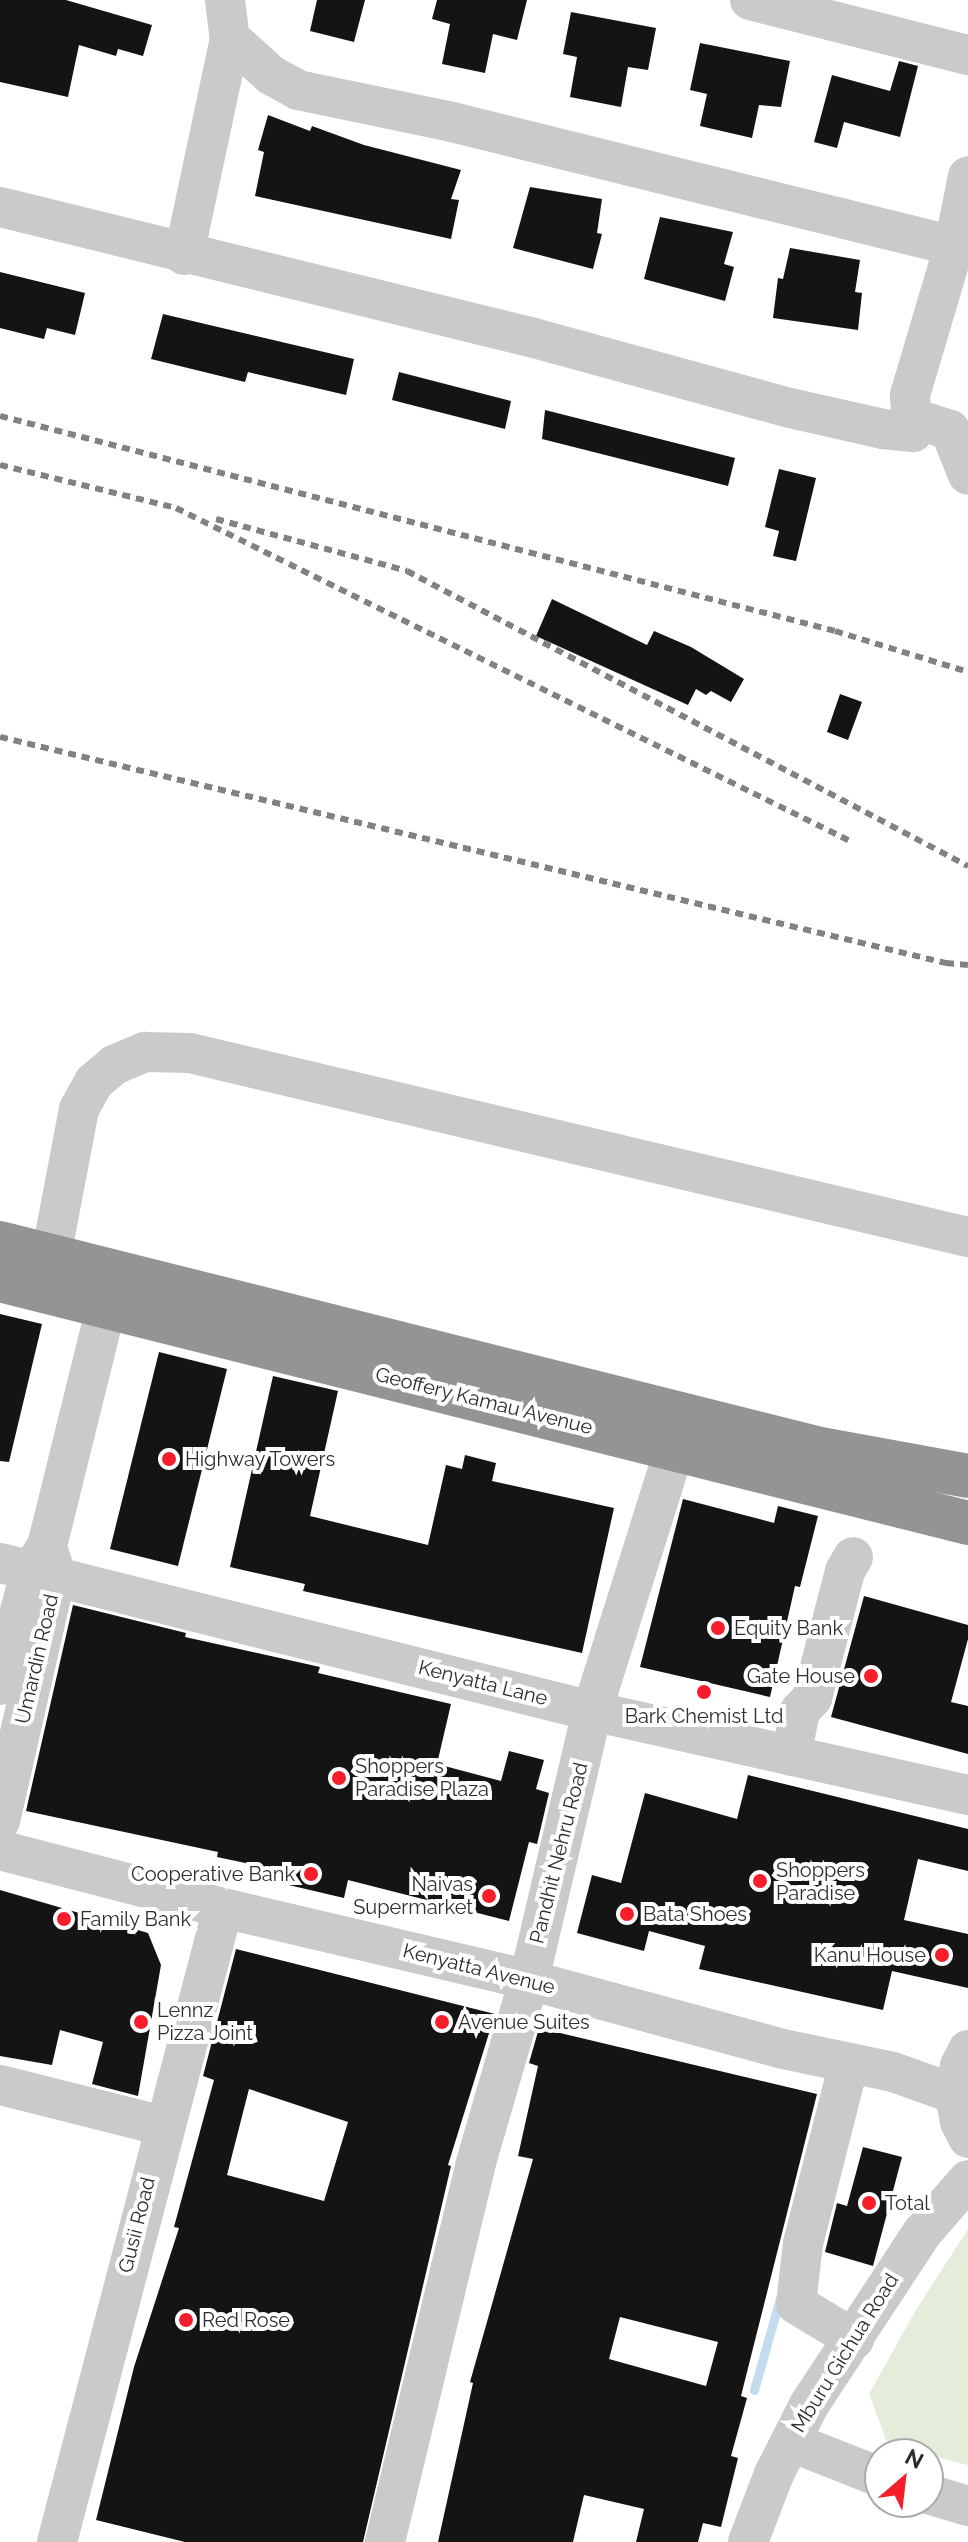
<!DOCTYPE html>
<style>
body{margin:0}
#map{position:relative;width:968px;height:2542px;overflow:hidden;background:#fff;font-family:Raleway,sans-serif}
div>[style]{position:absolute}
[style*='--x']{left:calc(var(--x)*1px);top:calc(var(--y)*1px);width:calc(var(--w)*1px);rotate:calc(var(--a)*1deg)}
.green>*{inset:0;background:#e3edd9}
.stream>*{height:9px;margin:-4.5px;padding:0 4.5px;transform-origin:4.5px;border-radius:4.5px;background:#c3ddef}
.building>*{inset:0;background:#141414}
.minor>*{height:40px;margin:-20px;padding:0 20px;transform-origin:20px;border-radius:20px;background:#cacaca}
.highway>*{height:44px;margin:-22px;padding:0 22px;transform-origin:22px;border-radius:22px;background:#949494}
.rail>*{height:6px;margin-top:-3px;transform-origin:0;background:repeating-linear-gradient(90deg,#828282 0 8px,transparent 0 14px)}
.dots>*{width:22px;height:22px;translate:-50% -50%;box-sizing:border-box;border:4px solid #fff;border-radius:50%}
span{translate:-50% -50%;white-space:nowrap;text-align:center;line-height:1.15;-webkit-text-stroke:8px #fff;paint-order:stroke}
.street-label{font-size:20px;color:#2d2d2d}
.poi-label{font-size:20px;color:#2d2d2d}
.left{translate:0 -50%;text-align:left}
.right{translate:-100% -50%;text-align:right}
.north{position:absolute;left:864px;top:2438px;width:80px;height:80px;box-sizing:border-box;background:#fff;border:2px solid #ababab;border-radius:50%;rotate:28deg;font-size:22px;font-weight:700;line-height:32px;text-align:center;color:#2d2d2d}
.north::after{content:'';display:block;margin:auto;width:28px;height:36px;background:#f61e2b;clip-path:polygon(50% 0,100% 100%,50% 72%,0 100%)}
</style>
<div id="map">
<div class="green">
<div style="clip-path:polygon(968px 2229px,968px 2465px,888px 2445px,869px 2394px,916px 2310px)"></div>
</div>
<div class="stream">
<div style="--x:754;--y:2390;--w:96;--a:-74.2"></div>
</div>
<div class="building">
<div style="clip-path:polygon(0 0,66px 0,152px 25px,143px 56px,118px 49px,116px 56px,79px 45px,68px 97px,0 82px)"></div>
<div style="clip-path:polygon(317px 0,365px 0,354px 42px,310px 31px)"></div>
<div style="clip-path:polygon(437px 0,527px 0,517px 40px,493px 34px,485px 73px,442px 64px,450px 24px,432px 19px)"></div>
<div style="clip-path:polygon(571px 12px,656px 28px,648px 70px,628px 67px,621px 107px,570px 97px,577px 57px,563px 54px)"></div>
<div style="clip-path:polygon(700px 43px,790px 61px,781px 107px,759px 105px,752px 138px,700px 126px,707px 94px,690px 90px)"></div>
<div style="clip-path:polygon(899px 61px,918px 66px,900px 137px,844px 122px,837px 148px,814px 142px,832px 75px,890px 91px)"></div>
<div style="clip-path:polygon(268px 115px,310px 131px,312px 126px,364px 145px,461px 170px,451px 199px,459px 200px,451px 239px,255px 196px,264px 152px,258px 150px)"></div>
<div style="clip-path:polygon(530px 187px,602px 199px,597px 233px,602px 234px,593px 269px,513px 248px)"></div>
<div style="clip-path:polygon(660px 217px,733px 232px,724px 264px,734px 267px,725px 301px,644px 279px)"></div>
<div style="clip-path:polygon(790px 248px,860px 260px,855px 292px,862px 293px,858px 330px,773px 318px,778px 278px,783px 279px)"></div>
<div style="clip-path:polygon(0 272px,85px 293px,75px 335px,47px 328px,44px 339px,0 328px)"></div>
<div style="clip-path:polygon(163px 314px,354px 359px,346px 395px,248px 372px,245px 382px,151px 359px)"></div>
<div style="clip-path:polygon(399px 372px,511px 401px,505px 429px,392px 400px)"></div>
<div style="clip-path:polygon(545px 410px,735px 458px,728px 486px,542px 439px)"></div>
<div style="clip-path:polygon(779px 469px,816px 478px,796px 561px,773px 556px,779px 531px,765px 527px)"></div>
<div style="clip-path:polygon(552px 599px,647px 645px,654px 631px,691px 647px,744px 679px,731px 702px,711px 691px,706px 695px,696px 689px,688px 705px,536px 636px)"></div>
<div style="clip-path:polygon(840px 694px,862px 702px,848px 740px,827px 732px)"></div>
<div style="clip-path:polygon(0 1314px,42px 1324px,9px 1462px,0 1461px)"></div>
<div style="clip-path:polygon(159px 1352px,227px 1369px,178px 1566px,110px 1549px)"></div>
<div style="clip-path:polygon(273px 1376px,338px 1391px,310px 1516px,428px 1545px,446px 1465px,462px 1469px,465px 1455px,496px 1463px,492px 1481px,614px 1508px,582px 1653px,303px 1591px,305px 1584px,230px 1567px)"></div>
<div style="clip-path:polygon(683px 1499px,774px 1523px,778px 1506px,818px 1516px,800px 1587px,795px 1586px,770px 1697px,640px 1667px)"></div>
<div style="clip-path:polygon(864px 1596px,968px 1625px,968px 1639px,951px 1702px,968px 1706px,968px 1754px,831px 1717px)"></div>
<div style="clip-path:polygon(73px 1605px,186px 1633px,185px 1637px,320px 1667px,318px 1673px,451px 1704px,437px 1764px,501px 1781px,509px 1751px,544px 1760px,536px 1789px,549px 1793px,537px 1844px,529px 1842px,509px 1921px,348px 1880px,344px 1898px,276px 1882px,278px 1870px,217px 1857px,218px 1852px,26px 1811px)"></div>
<div style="clip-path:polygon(748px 1775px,968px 1829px,968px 1871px,918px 1859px,904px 1920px,968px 1934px,968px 1988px,892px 1971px,883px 2010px,699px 1969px,705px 1946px,649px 1931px,644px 1951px,577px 1933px,592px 1875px,621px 1883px,645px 1793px,737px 1819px)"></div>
<div style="clip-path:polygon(0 1890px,148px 1933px,161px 1965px,138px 2096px,92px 2084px,103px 2042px,60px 2030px,52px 2065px,0 2056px)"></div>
<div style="clip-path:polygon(evenodd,236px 1949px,495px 2014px,448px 2165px,451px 2166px,363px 2542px,185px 2542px,96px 2520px,134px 2367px,179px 2228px,174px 2227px,214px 2080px,203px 2076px,236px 1949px,249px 2089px,348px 2122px,324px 2201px,227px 2175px,249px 2089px)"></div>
<div style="clip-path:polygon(evenodd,539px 2028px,817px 2094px,741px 2396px,747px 2398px,731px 2456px,738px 2458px,721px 2527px,703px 2523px,698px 2542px,636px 2542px,644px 2509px,584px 2495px,573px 2542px,438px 2542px,473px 2383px,470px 2382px,533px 2159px,518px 2156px,538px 2066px,529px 2063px,539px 2028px,620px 2317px,718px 2342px,706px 2386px,609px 2359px,620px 2317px)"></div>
<div style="clip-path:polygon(863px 2147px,902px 2157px,873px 2266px,825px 2252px,837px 2203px,847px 2206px)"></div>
</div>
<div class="minor">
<div style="--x:225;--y:0;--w:38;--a:83"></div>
<div style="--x:230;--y:38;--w:55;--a:42.1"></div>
<div style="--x:271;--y:75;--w:31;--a:29"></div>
<div style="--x:298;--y:90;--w:157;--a:11.7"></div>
<div style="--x:452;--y:122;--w:517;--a:13.87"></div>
<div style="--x:750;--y:0;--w:225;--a:14.2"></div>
<div style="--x:0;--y:207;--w:550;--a:13.78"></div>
<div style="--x:534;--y:338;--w:265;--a:15.3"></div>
<div style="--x:790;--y:408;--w:95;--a:12.7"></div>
<div style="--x:883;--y:429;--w:30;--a:6"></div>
<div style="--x:913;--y:432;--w:37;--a:-95"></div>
<div style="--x:910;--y:395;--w:155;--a:-73.5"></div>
<div style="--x:954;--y:246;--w:71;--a:-78.7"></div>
<div style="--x:184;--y:255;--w:222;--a:-78"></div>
<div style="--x:910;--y:417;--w:42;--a:18"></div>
<div style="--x:950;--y:430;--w:48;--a:68.2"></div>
<div style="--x:51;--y:1256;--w:150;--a:-79.2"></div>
<div style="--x:79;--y:1109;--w:31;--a:-61"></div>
<div style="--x:94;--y:1082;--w:26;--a:-40"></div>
<div style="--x:114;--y:1065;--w:34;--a:-23"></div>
<div style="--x:145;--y:1052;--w:45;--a:1.3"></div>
<div style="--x:190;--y:1053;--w:799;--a:13.31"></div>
<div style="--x:0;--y:1563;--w:610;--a:14.04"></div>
<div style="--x:592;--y:1711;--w:385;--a:12.6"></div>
<div style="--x:0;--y:1685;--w:119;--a:-74.9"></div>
<div style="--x:31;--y:1570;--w:29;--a:-56"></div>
<div style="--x:47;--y:1546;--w:246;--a:-76.1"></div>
<div style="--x:791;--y:1756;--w:46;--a:-78.7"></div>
<div style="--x:800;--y:1711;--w:18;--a:-47"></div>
<div style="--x:812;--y:1698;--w:131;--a:-75.4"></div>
<div style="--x:845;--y:1571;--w:16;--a:-60"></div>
<div style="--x:0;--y:1821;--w:252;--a:-77.2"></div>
<div style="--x:56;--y:1575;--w:23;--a:-108"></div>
<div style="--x:0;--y:1850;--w:230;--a:14.6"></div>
<div style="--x:223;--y:1908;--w:314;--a:13.2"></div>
<div style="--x:529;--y:1980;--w:263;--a:15.2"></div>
<div style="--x:783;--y:2049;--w:112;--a:11.8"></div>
<div style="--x:893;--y:2072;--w:66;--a:19.5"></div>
<div style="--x:968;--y:2050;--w:18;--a:117"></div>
<div style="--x:960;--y:2066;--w:28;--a:100"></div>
<div style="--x:955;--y:2094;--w:28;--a:80"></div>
<div style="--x:960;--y:2122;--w:18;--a:63"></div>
<div style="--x:849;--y:2063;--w:186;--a:104.3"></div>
<div style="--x:803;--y:2243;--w:61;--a:96.5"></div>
<div style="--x:796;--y:2304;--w:68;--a:31.1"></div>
<div style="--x:0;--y:2085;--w:168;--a:14.1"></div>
<div style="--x:791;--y:2442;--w:96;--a:21.5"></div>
<div style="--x:928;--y:2494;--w:42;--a:16.7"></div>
<div style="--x:57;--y:2542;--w:655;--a:-75.33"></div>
<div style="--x:385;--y:2542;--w:387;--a:-76.5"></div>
<div style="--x:475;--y:2166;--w:194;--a:-73.8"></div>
<div style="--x:529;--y:1980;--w:276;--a:-76.8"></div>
<div style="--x:592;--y:1711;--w:276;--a:-72.5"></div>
<div style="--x:748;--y:2542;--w:73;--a:-69.1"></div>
<div style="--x:774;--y:2474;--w:77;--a:-63.1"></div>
<div style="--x:809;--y:2405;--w:206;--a:-56.7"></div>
<div style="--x:922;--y:2233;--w:70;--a:-49"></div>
</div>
<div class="highway">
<div style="--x:0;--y:1243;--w:845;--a:14.1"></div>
<div style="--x:820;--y:1449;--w:150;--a:10.3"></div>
<div style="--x:0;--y:1280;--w:998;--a:14.09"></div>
</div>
<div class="rail">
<div style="--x:0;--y:416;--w:862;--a:14.44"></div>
<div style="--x:835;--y:631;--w:139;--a:17.1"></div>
<div style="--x:0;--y:465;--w:181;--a:13.7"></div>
<div style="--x:176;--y:508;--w:750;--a:26.29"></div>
<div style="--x:216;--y:519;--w:198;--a:15.2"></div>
<div style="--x:407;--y:571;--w:634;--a:27.74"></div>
<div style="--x:0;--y:737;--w:973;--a:13.44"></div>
<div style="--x:946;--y:963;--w:22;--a:5"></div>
</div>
<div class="dots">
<div style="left:169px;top:1459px;background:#f61e2b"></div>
<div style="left:718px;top:1628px;background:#f61e2b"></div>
<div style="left:871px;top:1676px;background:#f61e2b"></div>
<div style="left:704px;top:1692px;background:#f61e2b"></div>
<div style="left:339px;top:1778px;background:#f61e2b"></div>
<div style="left:311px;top:1874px;background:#f61e2b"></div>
<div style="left:760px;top:1881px;background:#f61e2b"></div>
<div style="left:489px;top:1896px;background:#f61e2b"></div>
<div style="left:627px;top:1914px;background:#f61e2b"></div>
<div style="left:64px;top:1919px;background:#f61e2b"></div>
<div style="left:942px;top:1955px;background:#f61e2b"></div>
<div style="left:141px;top:2022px;background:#f61e2b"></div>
<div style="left:442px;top:2022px;background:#f61e2b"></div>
<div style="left:869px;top:2203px;background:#f61e2b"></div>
<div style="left:186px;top:2320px;background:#f61e2b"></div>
</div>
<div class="street-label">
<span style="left:484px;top:1401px;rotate:14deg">Geoffery Kamau Avenue</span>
<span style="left:37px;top:1659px;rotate:-77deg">Umardin Road</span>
<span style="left:483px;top:1683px;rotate:14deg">Kenyatta Lane</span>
<span style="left:559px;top:1853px;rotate:-76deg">Pandhit Nehru Road</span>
<span style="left:479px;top:1969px;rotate:14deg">Kenyatta Avenue</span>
<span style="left:137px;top:2225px;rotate:-76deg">Gusii Road</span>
<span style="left:845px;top:2353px;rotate:-58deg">Mburu Gichua Road</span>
</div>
<div class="poi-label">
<span class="left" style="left:185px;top:1459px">Highway Towers</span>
<span class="left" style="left:734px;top:1628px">Equity Bank</span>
<span class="right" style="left:855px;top:1676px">Gate House</span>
<span style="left:704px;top:1716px">Bark Chemist Ltd</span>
<span class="left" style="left:355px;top:1778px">Shoppers<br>Paradise Plaza</span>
<span class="left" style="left:776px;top:1882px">Shoppers<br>Paradise</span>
<span class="right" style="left:295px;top:1874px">Cooperative Bank</span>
<span class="right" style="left:473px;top:1896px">Naivas<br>Supermarket</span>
<span class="left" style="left:643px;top:1914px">Bata Shoes</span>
<span class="left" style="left:80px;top:1919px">Family Bank</span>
<span class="right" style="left:926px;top:1955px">Kanu House</span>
<span class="left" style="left:157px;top:2022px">Lennz<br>Pizza Joint</span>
<span class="left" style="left:458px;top:2022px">Avenue Suites</span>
<span class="left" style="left:885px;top:2203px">Total</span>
<span class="left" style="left:202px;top:2320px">Red Rose</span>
</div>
<div class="north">N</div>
</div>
